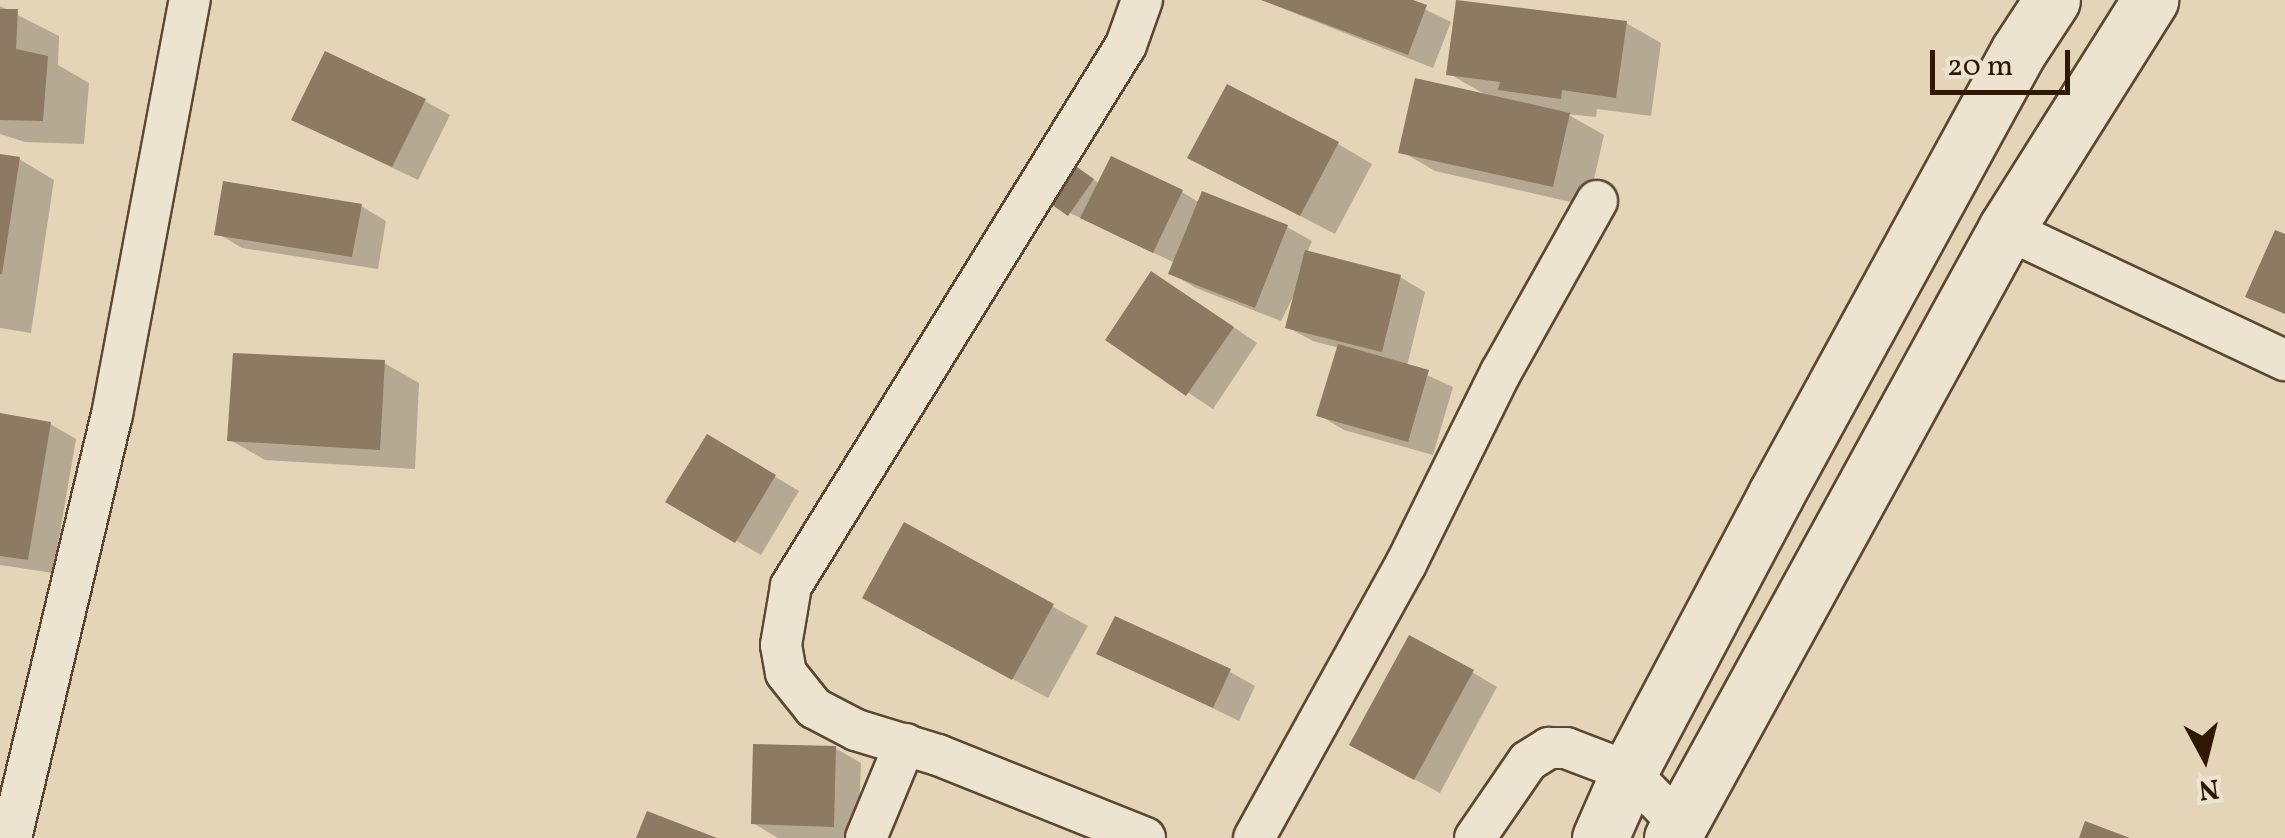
<!DOCTYPE html>
<style>
body{margin:0}
#map{position:relative;width:2285px;height:838px;overflow:hidden;background:#e4d4b8;font-family:Vollkorn,serif}
div>[style]{position:absolute}
[style*='--x']{left:calc(var(--x)*1px);top:calc(var(--y)*1px);width:calc(var(--w)*1px);rotate:calc(var(--a)*1deg)}
.shadow>*{inset:0;background:#0003}
.building>*{inset:0;background:#8d7a62}
.roads{filter:drop-shadow(2px 0 #5c4832) drop-shadow(-2px 0 #5c4832) drop-shadow(0 2px #5c4832) drop-shadow(0 -2px #5c4832)}
.street>*{height:40px;margin:-20px;padding:0 20px;transform-origin:20px;border-radius:20px;background:#ede3d1}
.secondary>*{height:55px;margin:-27.5px;padding:0 27.5px;transform-origin:27.5px;border-radius:27.5px;background:#ede3d1}
span{translate:-50% -50%;white-space:nowrap;text-align:center;line-height:1.15;-webkit-text-stroke:10px #ede3d1;paint-order:stroke}
.north{position:absolute;left:2155px;top:708px;width:100px;height:100px;-webkit-text-stroke:8px #ede3d1;paint-order:stroke;rotate:173deg;font-size:28px;font-weight:700;line-height:40px;text-align:center;color:#2f1905}
.north::after{content:'';display:block;margin:auto;width:35px;height:45px;background:#2f1905;clip-path:polygon(50% 0,100% 100%,50% 72%,0 100%)}
.scale{position:absolute;left:1930px;top:50px;width:140px;height:45px;box-sizing:border-box;border:5px solid #2f1905;border-top:0;padding-left:12px;font-size:30px;line-height:35px;white-space:nowrap;color:#2f1905;-webkit-text-stroke:8px #ede3d1;paint-order:stroke}
</style>
<div id="map">
<div class="shadow">
<div style="clip-path:polygon(1261px 0,1406px 0,1451px 22px,1433px 68px)"></div>
<div style="clip-path:polygon(0 6px,59px 36px,58px 65px,89px 83px,84px 144px,25px 142px,0 134px)"></div>
<div style="clip-path:polygon(1626px 23px,1661px 43px,1651px 116px,1597px 109px,1596px 117px,1567px 114px,1604px 135px,1588px 206px,1435px 171px,1401px 151px,1486px 95px,1448px 73px)"></div>
<div style="clip-path:polygon(425px 101px,450px 115px,418px 180px,320px 133px)"></div>
<div style="clip-path:polygon(1338px 144px,1372px 164px,1335px 234px,1225px 177px)"></div>
<div style="clip-path:polygon(0 156px,19px 159px,54px 180px,31px 333px,0 328px)"></div>
<div style="clip-path:polygon(1087px 175px,1100px 184px,1182px 192px,1200px 203px,1287px 227px,1312px 241px,1307px 253px,1400px 277px,1425px 292px,1407px 366px,1453px 387px,1433px 455px,1344px 430px,1319px 415px,1339px 348px,1313px 341px,1287px 327px,1298px 287px,1281px 321px,1196px 288px,1171px 273px,1175px 263px,1070px 213px)"></div>
<div style="clip-path:polygon(361px 206px,386px 221px,378px 269px,242px 248px,217px 233px)"></div>
<div style="clip-path:polygon(1177px 289px,1257px 343px,1213px 409px,1108px 339px)"></div>
<div style="clip-path:polygon(384px 363px,419px 383px,415px 469px,265px 460px,230px 440px)"></div>
<div style="clip-path:polygon(0 415px,50px 424px,76px 439px,53px 573px,0 565px)"></div>
<div style="clip-path:polygon(708px 437px,799px 491px,761px 555px,669px 502px)"></div>
<div style="clip-path:polygon(905px 526px,1088px 626px,1048px 698px,900px 618px)"></div>
<div style="clip-path:polygon(1100px 653px,1230px 672px,1255px 686px,1239px 721px)"></div>
<div style="clip-path:polygon(1472px 672px,1497px 687px,1440px 793px,1377px 759px)"></div>
<div style="clip-path:polygon(835px 748px,861px 763px,858px 838px,778px 838px,753px 823px)"></div>
</div>
<div class="building">
<div style="clip-path:polygon(1261px 0,1413px 0,1427px 5px,1408px 55px)"></div>
<div style="clip-path:polygon(1456px 0,1627px 21px,1616px 98px,1562px 90px,1561px 99px,1498px 90px,1500px 82px,1446px 75px)"></div>
<div style="clip-path:polygon(0 9px,18px 9px,16px 49px,48px 56px,43px 121px,0 120px)"></div>
<div style="clip-path:polygon(325px 51px,426px 99px,392px 167px,291px 120px)"></div>
<div style="clip-path:polygon(1415px 78px,1570px 113px,1553px 187px,1398px 153px)"></div>
<div style="clip-path:polygon(1227px 84px,1339px 142px,1300px 216px,1187px 158px)"></div>
<div style="clip-path:polygon(0 154px,20px 157px,2px 274px,0 274px)"></div>
<div style="clip-path:polygon(1111px 156px,1183px 190px,1153px 253px,1080px 218px)"></div>
<div style="clip-path:polygon(1074px 165px,1094px 179px,1068px 216px,1048px 202px)"></div>
<div style="clip-path:polygon(223px 181px,362px 204px,352px 257px,214px 235px)"></div>
<div style="clip-path:polygon(1202px 191px,1288px 225px,1255px 308px,1168px 274px)"></div>
<div style="clip-path:polygon(2275px 230px,2285px 234px,2285px 314px,2245px 297px)"></div>
<div style="clip-path:polygon(1305px 250px,1401px 275px,1382px 352px,1285px 328px)"></div>
<div style="clip-path:polygon(1151px 271px,1234px 327px,1186px 396px,1105px 340px)"></div>
<div style="clip-path:polygon(1338px 344px,1429px 370px,1408px 442px,1316px 416px)"></div>
<div style="clip-path:polygon(233px 353px,385px 360px,380px 450px,227px 441px)"></div>
<div style="clip-path:polygon(0 413px,51px 422px,28px 560px,0 556px)"></div>
<div style="clip-path:polygon(707px 434px,776px 475px,735px 543px,665px 502px)"></div>
<div style="clip-path:polygon(904px 522px,1054px 604px,1012px 680px,862px 598px)"></div>
<div style="clip-path:polygon(1115px 616px,1231px 669px,1213px 708px,1096px 654px)"></div>
<div style="clip-path:polygon(1409px 635px,1474px 670px,1414px 780px,1349px 745px)"></div>
<div style="clip-path:polygon(753px 744px,836px 746px,834px 827px,751px 824px)"></div>
<div style="clip-path:polygon(647px 811px,717px 838px,636px 838px)"></div>
<div style="clip-path:polygon(2085px 821px,2130px 838px,2079px 838px)"></div>
</div>
<div class="roads">
<div class="street">
<div style="--x:1142;--y:0;--w:48;--a:109.6"></div>
<div style="--x:1126;--y:45;--w:636;--a:121.77"></div>
<div style="--x:791;--y:586;--w:60;--a:99.6"></div>
<div style="--x:781;--y:645;--w:28;--a:80"></div>
<div style="--x:786;--y:673;--w:45;--a:51.3"></div>
<div style="--x:814;--y:708;--w:47;--a:27.6"></div>
<div style="--x:856;--y:730;--w:86;--a:17"></div>
<div style="--x:938;--y:755;--w:223;--a:21.8"></div>
<div style="--x:2006;--y:229;--w:308;--a:25.2"></div>
<div style="--x:11;--y:838;--w:435;--a:-76.6"></div>
<div style="--x:112;--y:415;--w:422;--a:-79.4"></div>
<div style="--x:866;--y:838;--w:102;--a:-67.5"></div>
<div style="--x:1254;--y:838;--w:313;--a:-61"></div>
<div style="--x:1406;--y:564;--w:214;--a:-63.7"></div>
<div style="--x:1501;--y:372;--w:196;--a:-60.7"></div>
<div style="--x:1475;--y:838;--w:93;--a:-55.5"></div>
<div style="--x:1528;--y:761;--w:25;--a:-32"></div>
<div style="--x:1549;--y:748;--w:17;--a:0"></div>
<div style="--x:1566;--y:748;--w:67;--a:20.9"></div>
<div style="--x:1629;--y:772;--w:71;--a:45.6"></div>
<div style="--x:1679;--y:823;--w:15;--a:94"></div>
</div>
<div class="secondary">
<div style="--x:1600;--y:838;--w:72;--a:-66.3"></div>
<div style="--x:1629;--y:772;--w:312;--a:-62.1"></div>
<div style="--x:1775;--y:496;--w:506;--a:-61.31"></div>
<div style="--x:2018;--y:52;--w:62;--a:-56.8"></div>
<div style="--x:1672;--y:838;--w:695;--a:-61.26"></div>
<div style="--x:2006;--y:229;--w:271;--a:-57.8"></div>
</div>
</div>
<div class="north">N</div>
<div class="scale">20 m</div>
</div>
